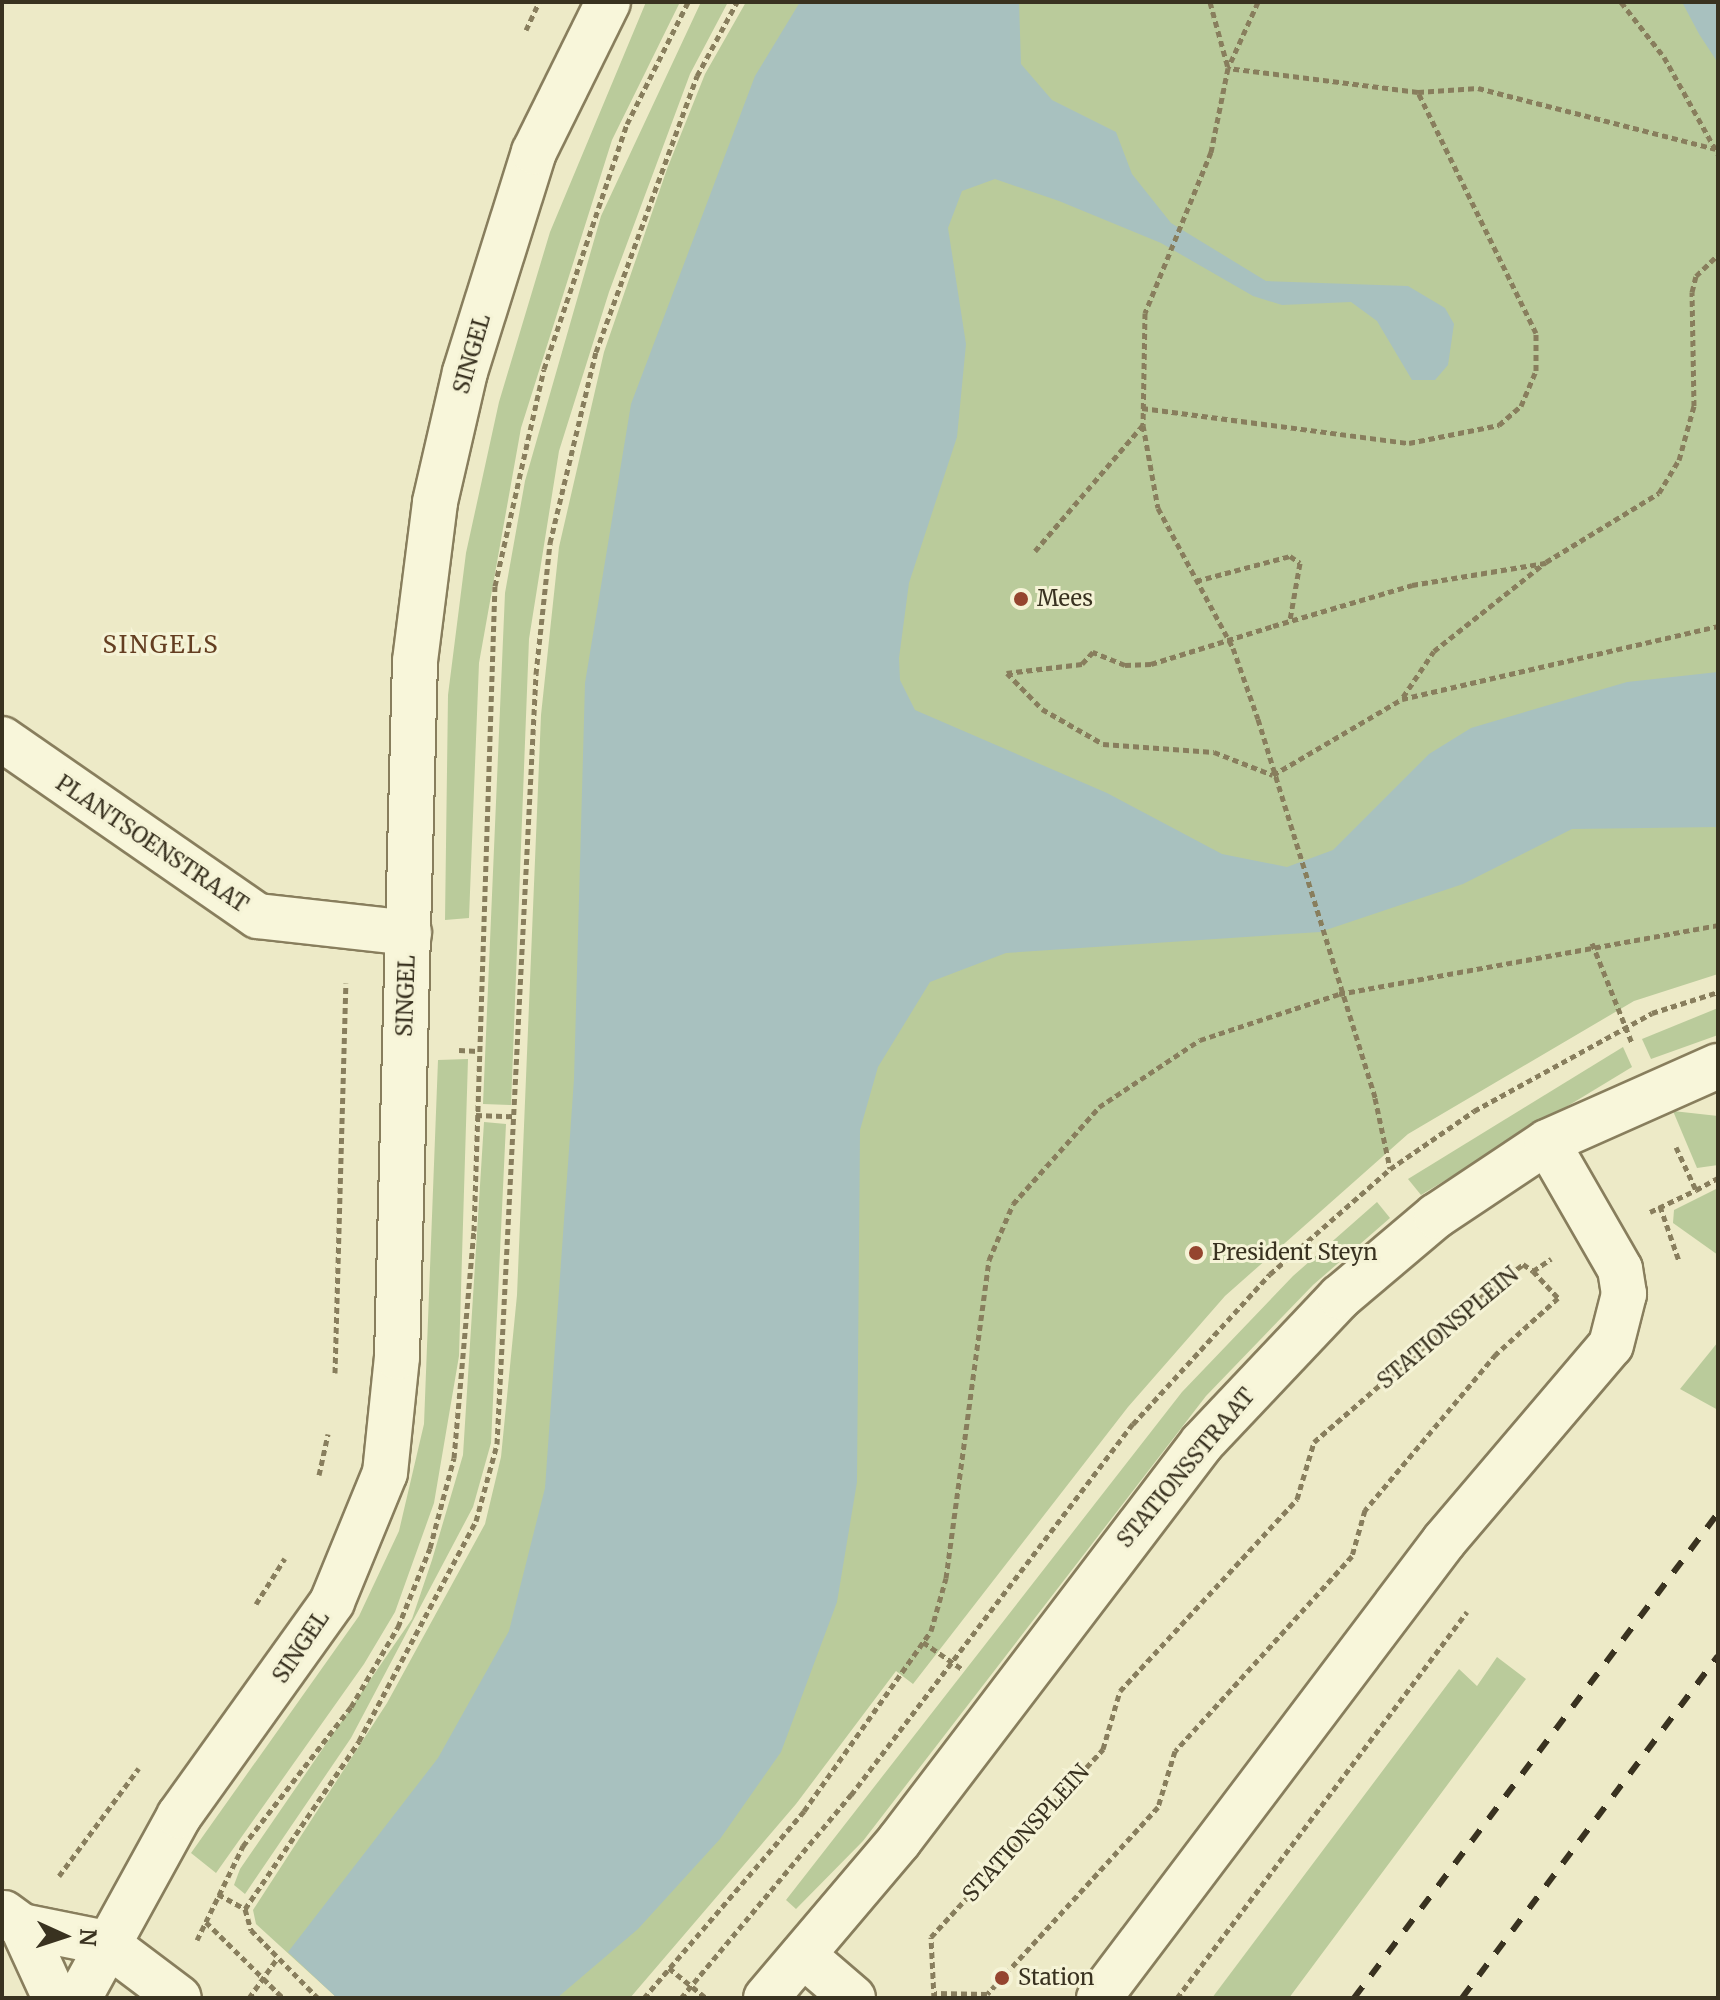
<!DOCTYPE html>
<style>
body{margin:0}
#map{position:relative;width:1720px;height:2000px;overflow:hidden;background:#edeac7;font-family:Merriweather,serif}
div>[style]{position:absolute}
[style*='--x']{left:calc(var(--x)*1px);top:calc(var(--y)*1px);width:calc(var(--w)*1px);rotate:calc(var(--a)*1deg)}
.green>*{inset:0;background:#bacb9b}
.water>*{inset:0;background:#a8c1bf}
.path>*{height:5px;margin-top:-2.5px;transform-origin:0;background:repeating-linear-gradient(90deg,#887e5d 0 6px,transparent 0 10px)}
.roads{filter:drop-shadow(2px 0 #887e5d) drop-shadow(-2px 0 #887e5d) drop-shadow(0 2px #887e5d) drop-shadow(0 -2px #887e5d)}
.minor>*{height:44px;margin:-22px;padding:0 22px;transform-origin:22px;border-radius:22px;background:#f8f6da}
.rail>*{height:6px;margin-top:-3px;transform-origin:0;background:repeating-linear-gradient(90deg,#393220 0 14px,transparent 0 28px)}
.path-bridge>*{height:5px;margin-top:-2.5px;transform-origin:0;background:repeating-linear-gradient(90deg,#887e5d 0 6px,transparent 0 10px)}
.dots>*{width:22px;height:22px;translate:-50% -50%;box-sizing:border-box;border:4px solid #f5f3d6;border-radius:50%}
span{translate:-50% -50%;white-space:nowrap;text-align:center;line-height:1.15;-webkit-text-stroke:6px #f5f3d6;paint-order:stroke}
.street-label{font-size:22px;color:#393220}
.poi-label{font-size:22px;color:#393220}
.left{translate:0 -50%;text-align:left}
.neighbourhood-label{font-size:24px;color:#643e21;letter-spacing:2px}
.frame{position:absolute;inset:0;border:4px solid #393220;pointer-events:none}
.north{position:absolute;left:24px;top:1896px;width:80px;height:80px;-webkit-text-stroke:6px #f5f3d6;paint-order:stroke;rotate:93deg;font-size:22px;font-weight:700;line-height:32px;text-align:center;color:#393220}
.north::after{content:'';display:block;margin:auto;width:28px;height:36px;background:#393220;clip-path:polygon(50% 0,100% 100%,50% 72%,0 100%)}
</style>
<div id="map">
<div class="green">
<div style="clip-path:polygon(646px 2px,680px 2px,612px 140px,521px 428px,479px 663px,469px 918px,445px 920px,448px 695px,466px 553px,499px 402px,550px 232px)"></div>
<div style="clip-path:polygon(701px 2px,728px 2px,690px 74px,609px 292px,559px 451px,529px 639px,511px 1105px,483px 1104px,505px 593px,525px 481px,601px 216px)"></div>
<div style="clip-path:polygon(746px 2px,1718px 2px,1718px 974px,1634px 1001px,1408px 1134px,1225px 1296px,1128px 1407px,913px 1684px,896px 1671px,796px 1804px,630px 1998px,337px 1998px,256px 1924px,253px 1910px,387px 1703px,485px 1524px,501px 1457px,517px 1295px,541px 715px,559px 547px,604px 352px,667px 169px,705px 74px)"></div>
<div style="clip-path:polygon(1718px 1008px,1718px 1035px,1651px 1059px,1642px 1039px)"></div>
<div style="clip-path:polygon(1623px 1047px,1632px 1067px,1421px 1195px,1408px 1179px)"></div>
<div style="clip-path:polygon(468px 1059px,459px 1356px,434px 1503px,395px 1612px,364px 1664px,216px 1873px,191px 1853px,359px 1616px,399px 1531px,424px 1424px,438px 1060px)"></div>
<div style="clip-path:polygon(1673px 1111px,1718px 1116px,1718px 1165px,1697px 1168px)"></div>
<div style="clip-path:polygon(484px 1122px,506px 1124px,491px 1443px,473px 1507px,351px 1738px,245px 1894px,234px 1885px,240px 1869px,412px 1619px,432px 1560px,463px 1455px)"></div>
<div style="clip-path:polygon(1718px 1188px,1718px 1255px,1673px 1223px,1674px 1210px)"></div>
<div style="clip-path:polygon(1377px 1202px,1390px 1218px,1313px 1285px,1206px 1396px,863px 1841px,796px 1909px,786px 1900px,1182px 1392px,1293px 1276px)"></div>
<div style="clip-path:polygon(1718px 1342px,1718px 1410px,1680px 1389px)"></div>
<div style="clip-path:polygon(1497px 1657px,1526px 1679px,1289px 1998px,1212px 1998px,1459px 1669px,1477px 1686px)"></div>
</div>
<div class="water">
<div style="clip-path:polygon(800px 2px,1019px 2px,1021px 64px,1052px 100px,1116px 132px,1132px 174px,1171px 223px,1266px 281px,1408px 286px,1445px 308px,1454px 324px,1448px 365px,1435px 380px,1412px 380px,1377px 321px,1351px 302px,1282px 305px,1253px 296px,1161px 243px,1059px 201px,995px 179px,962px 191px,948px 228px,966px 344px,957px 437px,909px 583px,899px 658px,900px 680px,915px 710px,1107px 793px,1222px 854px,1287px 867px,1333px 850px,1429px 754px,1471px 728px,1627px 682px,1718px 672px,1718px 827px,1572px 829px,1463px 884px,1320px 932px,1006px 953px,930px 982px,878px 1067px,860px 1130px,857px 1482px,837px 1602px,781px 1752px,720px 1839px,638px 1929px,557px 1998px,337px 1998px,288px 1952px,438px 1758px,509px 1631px,545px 1488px,574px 1079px,585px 683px,631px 404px,755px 76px)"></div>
<div style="clip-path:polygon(1682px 2px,1718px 2px,1718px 63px,1699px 34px)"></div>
</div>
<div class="path">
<div style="--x:1210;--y:2;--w:68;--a:74.7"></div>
<div style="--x:1258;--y:2;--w:72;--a:114.4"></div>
<div style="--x:1228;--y:68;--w:86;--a:101.4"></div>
<div style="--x:1211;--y:152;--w:174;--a:112.3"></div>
<div style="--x:1145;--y:313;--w:112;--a:91"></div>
<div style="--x:1143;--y:425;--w:84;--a:79.8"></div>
<div style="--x:1158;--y:508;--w:159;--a:61.8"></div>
<div style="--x:1233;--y:648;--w:75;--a:70.6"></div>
<div style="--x:1258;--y:719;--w:397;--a:72.8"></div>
<div style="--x:1375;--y:1098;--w:72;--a:77.9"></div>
<div style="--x:1621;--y:2;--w:70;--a:52"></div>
<div style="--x:1664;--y:57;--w:111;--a:60.9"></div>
<div style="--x:526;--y:30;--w:31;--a:-65"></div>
<div style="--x:1418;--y:92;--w:60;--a:-3.8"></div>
<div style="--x:1478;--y:88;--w:245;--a:14.4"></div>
<div style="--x:1142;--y:408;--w:269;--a:7.5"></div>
<div style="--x:1409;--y:443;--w:92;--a:-11.3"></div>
<div style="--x:1499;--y:425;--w:29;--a:-41"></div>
<div style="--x:1521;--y:406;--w:38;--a:-67"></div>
<div style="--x:1536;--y:371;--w:38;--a:-90"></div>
<div style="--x:1536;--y:333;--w:268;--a:-116.1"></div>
<div style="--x:1418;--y:92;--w:192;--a:-172.8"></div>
<div style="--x:1035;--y:551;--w:166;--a:-49.4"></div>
<div style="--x:1196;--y:581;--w:97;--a:-14.9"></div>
<div style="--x:1290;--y:556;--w:12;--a:35"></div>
<div style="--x:1300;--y:563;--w:58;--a:100"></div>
<div style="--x:1273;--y:626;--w:145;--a:-16.4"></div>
<div style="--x:1412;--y:585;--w:135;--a:-9.4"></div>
<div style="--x:1151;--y:664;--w:26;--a:178"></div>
<div style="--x:1125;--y:665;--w:35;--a:-158"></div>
<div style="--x:1093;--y:652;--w:16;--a:133"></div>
<div style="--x:1082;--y:664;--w:76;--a:173.2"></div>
<div style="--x:1007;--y:673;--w:50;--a:45.8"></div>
<div style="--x:1042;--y:709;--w:70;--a:29.8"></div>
<div style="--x:1103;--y:744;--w:111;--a:4.1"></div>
<div style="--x:1214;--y:752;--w:63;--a:21.3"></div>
<div style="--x:1273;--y:775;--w:150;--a:-30.5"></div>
<div style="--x:1402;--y:699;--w:324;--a:-13"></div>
<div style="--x:1403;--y:697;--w:55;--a:-56"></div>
<div style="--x:1434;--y:651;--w:143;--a:-38.5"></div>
<div style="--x:1546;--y:562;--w:132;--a:-31.4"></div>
<div style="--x:1659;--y:493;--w:39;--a:-59"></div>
<div style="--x:1679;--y:460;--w:56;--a:-74.5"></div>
<div style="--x:1694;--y:406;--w:114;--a:-91"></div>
<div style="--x:1692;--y:292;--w:16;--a:-76"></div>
<div style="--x:1696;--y:276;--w:30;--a:-44"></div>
<div style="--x:1592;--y:943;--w:108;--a:68.2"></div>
<div style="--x:459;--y:1050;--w:19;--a:3"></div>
<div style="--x:476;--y:1115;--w:38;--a:2"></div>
<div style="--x:1676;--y:1147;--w:47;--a:65.1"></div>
<div style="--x:1696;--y:1190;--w:25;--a:-29"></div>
<div style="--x:1660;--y:1206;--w:58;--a:70.9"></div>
<div style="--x:1650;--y:1212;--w:51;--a:-25.6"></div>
<div style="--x:1533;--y:1271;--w:22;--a:-34"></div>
<div style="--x:335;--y:1373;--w:390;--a:-88.4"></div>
<div style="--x:319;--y:1475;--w:42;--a:-77.6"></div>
<div style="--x:256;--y:1604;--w:54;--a:-57.8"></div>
<div style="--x:923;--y:1642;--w:47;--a:34.7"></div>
<div style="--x:59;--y:1876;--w:134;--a:-53.5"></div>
<div style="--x:218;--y:1894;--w:31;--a:29"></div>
<div style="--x:245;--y:1909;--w:203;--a:-55.8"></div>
<div style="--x:359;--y:1741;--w:249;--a:-62"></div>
<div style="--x:476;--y:1521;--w:80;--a:-74.7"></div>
<div style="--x:497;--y:1444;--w:771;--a:-87.1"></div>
<div style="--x:536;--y:674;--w:132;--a:-83.9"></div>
<div style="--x:550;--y:543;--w:196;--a:-76.5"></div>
<div style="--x:596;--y:352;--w:294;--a:-69.9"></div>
<div style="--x:697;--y:76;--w:84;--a:-61.6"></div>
<div style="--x:245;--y:1909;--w:22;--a:74"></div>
<div style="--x:251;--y:1930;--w:95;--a:45.4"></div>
<div style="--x:206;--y:1922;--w:108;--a:44.6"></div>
<div style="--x:197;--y:1940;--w:105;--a:-63.9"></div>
<div style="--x:243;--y:1846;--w:176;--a:-52.2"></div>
<div style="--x:351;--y:1707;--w:93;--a:-59.6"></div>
<div style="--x:398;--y:1627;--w:85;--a:-67.9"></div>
<div style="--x:430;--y:1548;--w:93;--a:-75.1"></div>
<div style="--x:454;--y:1458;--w:228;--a:-85"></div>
<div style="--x:474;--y:1231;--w:645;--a:-88.14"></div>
<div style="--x:495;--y:586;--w:222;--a:-77.3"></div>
<div style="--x:544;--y:369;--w:259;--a:-71.3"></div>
<div style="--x:627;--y:124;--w:136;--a:-63.4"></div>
<div style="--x:669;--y:1968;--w:48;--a:39"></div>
<div style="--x:249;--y:1998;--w:47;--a:-54.6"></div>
<div style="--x:644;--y:1998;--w:246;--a:-49.4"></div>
<div style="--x:804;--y:1811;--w:220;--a:-54.8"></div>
<div style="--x:931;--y:1631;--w:55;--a:-74.2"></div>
<div style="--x:946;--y:1578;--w:321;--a:-82.3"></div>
<div style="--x:989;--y:1260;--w:61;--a:-66.8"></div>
<div style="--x:1013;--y:1204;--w:130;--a:-48.4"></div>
<div style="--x:1099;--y:1107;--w:121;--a:-33.6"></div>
<div style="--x:1200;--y:1040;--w:146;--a:-18.3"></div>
<div style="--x:1339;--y:994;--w:385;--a:-10.3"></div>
<div style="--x:681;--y:1998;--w:265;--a:-50.1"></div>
<div style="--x:851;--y:1795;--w:466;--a:-52.8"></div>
<div style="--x:1133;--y:1424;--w:203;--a:-47.6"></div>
<div style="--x:1270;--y:1274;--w:159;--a:-41.2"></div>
<div style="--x:1390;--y:1169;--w:102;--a:-34.6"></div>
<div style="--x:1474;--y:1111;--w:203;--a:-28.8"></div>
<div style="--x:1652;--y:1013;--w:69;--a:-17.7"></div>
<div style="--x:934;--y:1998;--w:61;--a:-92.8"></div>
<div style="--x:931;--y:1937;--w:255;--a:-47.5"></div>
<div style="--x:1103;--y:1749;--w:60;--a:-73.7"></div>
<div style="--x:1120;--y:1691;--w:261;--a:-47.3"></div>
<div style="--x:1297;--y:1499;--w:59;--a:-73.4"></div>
<div style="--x:1314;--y:1442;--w:237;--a:-40.9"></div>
<div style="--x:1493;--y:1287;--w:38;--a:-37"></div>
<div style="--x:1523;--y:1264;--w:12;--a:35"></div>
<div style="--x:1533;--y:1271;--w:37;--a:47"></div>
<div style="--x:1558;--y:1298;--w:84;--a:137.9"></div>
<div style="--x:1496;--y:1354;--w:204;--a:130"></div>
<div style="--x:1365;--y:1510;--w:48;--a:105.8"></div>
<div style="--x:1352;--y:1556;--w:263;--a:132.2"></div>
<div style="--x:1175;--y:1751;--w:59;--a:106.9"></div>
<div style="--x:1158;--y:1807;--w:253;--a:132.4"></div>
<div style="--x:987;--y:1994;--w:51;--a:-178.9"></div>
<div style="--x:1177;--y:1998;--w:483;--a:-53.1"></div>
</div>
<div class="roads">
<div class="minor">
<div style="--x:2;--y:739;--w:311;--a:34.7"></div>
<div style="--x:258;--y:916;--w:152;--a:6.4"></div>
<div style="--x:4;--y:1913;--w:22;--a:36"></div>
<div style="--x:22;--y:1926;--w:79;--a:65.4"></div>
<div style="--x:22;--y:1926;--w:86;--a:11.4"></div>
<div style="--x:106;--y:1943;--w:91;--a:37"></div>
<div style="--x:803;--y:1955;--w:66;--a:40.7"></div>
<div style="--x:79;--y:1998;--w:208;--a:-61.2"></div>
<div style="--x:179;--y:1816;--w:263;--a:-54.4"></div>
<div style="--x:332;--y:1602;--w:139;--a:-67.7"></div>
<div style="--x:385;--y:1473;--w:117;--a:-84.1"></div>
<div style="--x:397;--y:1357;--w:696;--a:-88.52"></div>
<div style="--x:415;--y:661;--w:160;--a:-82.8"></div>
<div style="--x:435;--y:502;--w:133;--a:-77"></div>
<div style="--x:465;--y:372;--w:231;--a:-72.6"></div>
<div style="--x:534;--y:152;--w:167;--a:-63.7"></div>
<div style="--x:766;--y:1998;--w:206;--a:-49.7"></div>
<div style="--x:899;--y:1841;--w:500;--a:-52.72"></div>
<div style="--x:1202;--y:1443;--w:201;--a:-46.6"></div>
<div style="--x:1340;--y:1297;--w:126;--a:-40.2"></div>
<div style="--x:1436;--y:1216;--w:133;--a:-33.7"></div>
<div style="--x:1547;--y:1142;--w:187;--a:-24"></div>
<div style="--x:1099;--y:1998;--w:573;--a:-52.95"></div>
<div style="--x:1444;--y:1541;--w:257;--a:-49.6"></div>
<div style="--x:1611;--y:1345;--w:53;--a:-75.7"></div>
<div style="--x:1624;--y:1294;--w:25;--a:-99"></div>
<div style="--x:1620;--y:1269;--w:146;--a:-119.9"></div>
</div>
</div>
<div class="rail">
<div style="--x:1354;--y:1998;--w:606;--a:-53.11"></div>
<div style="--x:1462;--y:1998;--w:427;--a:-53.2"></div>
</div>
<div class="path-bridge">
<div style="--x:1151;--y:664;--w:128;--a:-17.3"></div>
</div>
<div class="dots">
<div style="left:1021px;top:599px;background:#95452f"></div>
<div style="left:1196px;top:1253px;background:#95452f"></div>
<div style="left:1002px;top:1978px;background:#95452f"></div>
</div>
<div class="street-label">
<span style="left:472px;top:354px;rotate:-74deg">SINGEL</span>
<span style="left:152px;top:844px;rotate:34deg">PLANTSOENSTRAAT</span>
<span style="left:406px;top:996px;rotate:-88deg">SINGEL</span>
<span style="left:1448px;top:1328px;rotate:-40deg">STATIONSPLEIN</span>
<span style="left:1186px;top:1468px;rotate:-50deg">STATIONSSTRAAT</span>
<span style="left:301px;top:1647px;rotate:-56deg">SINGEL</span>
<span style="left:1026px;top:1833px;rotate:-48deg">STATIONSPLEIN</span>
</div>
<div class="poi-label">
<span class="left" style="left:1037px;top:599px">Mees</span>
<span class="left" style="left:1212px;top:1253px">President Steyn</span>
<span class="left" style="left:1018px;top:1978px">Station</span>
</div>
<div class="neighbourhood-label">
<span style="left:161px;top:645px">SINGELS</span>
</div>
<div class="frame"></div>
<div class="north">N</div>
</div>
